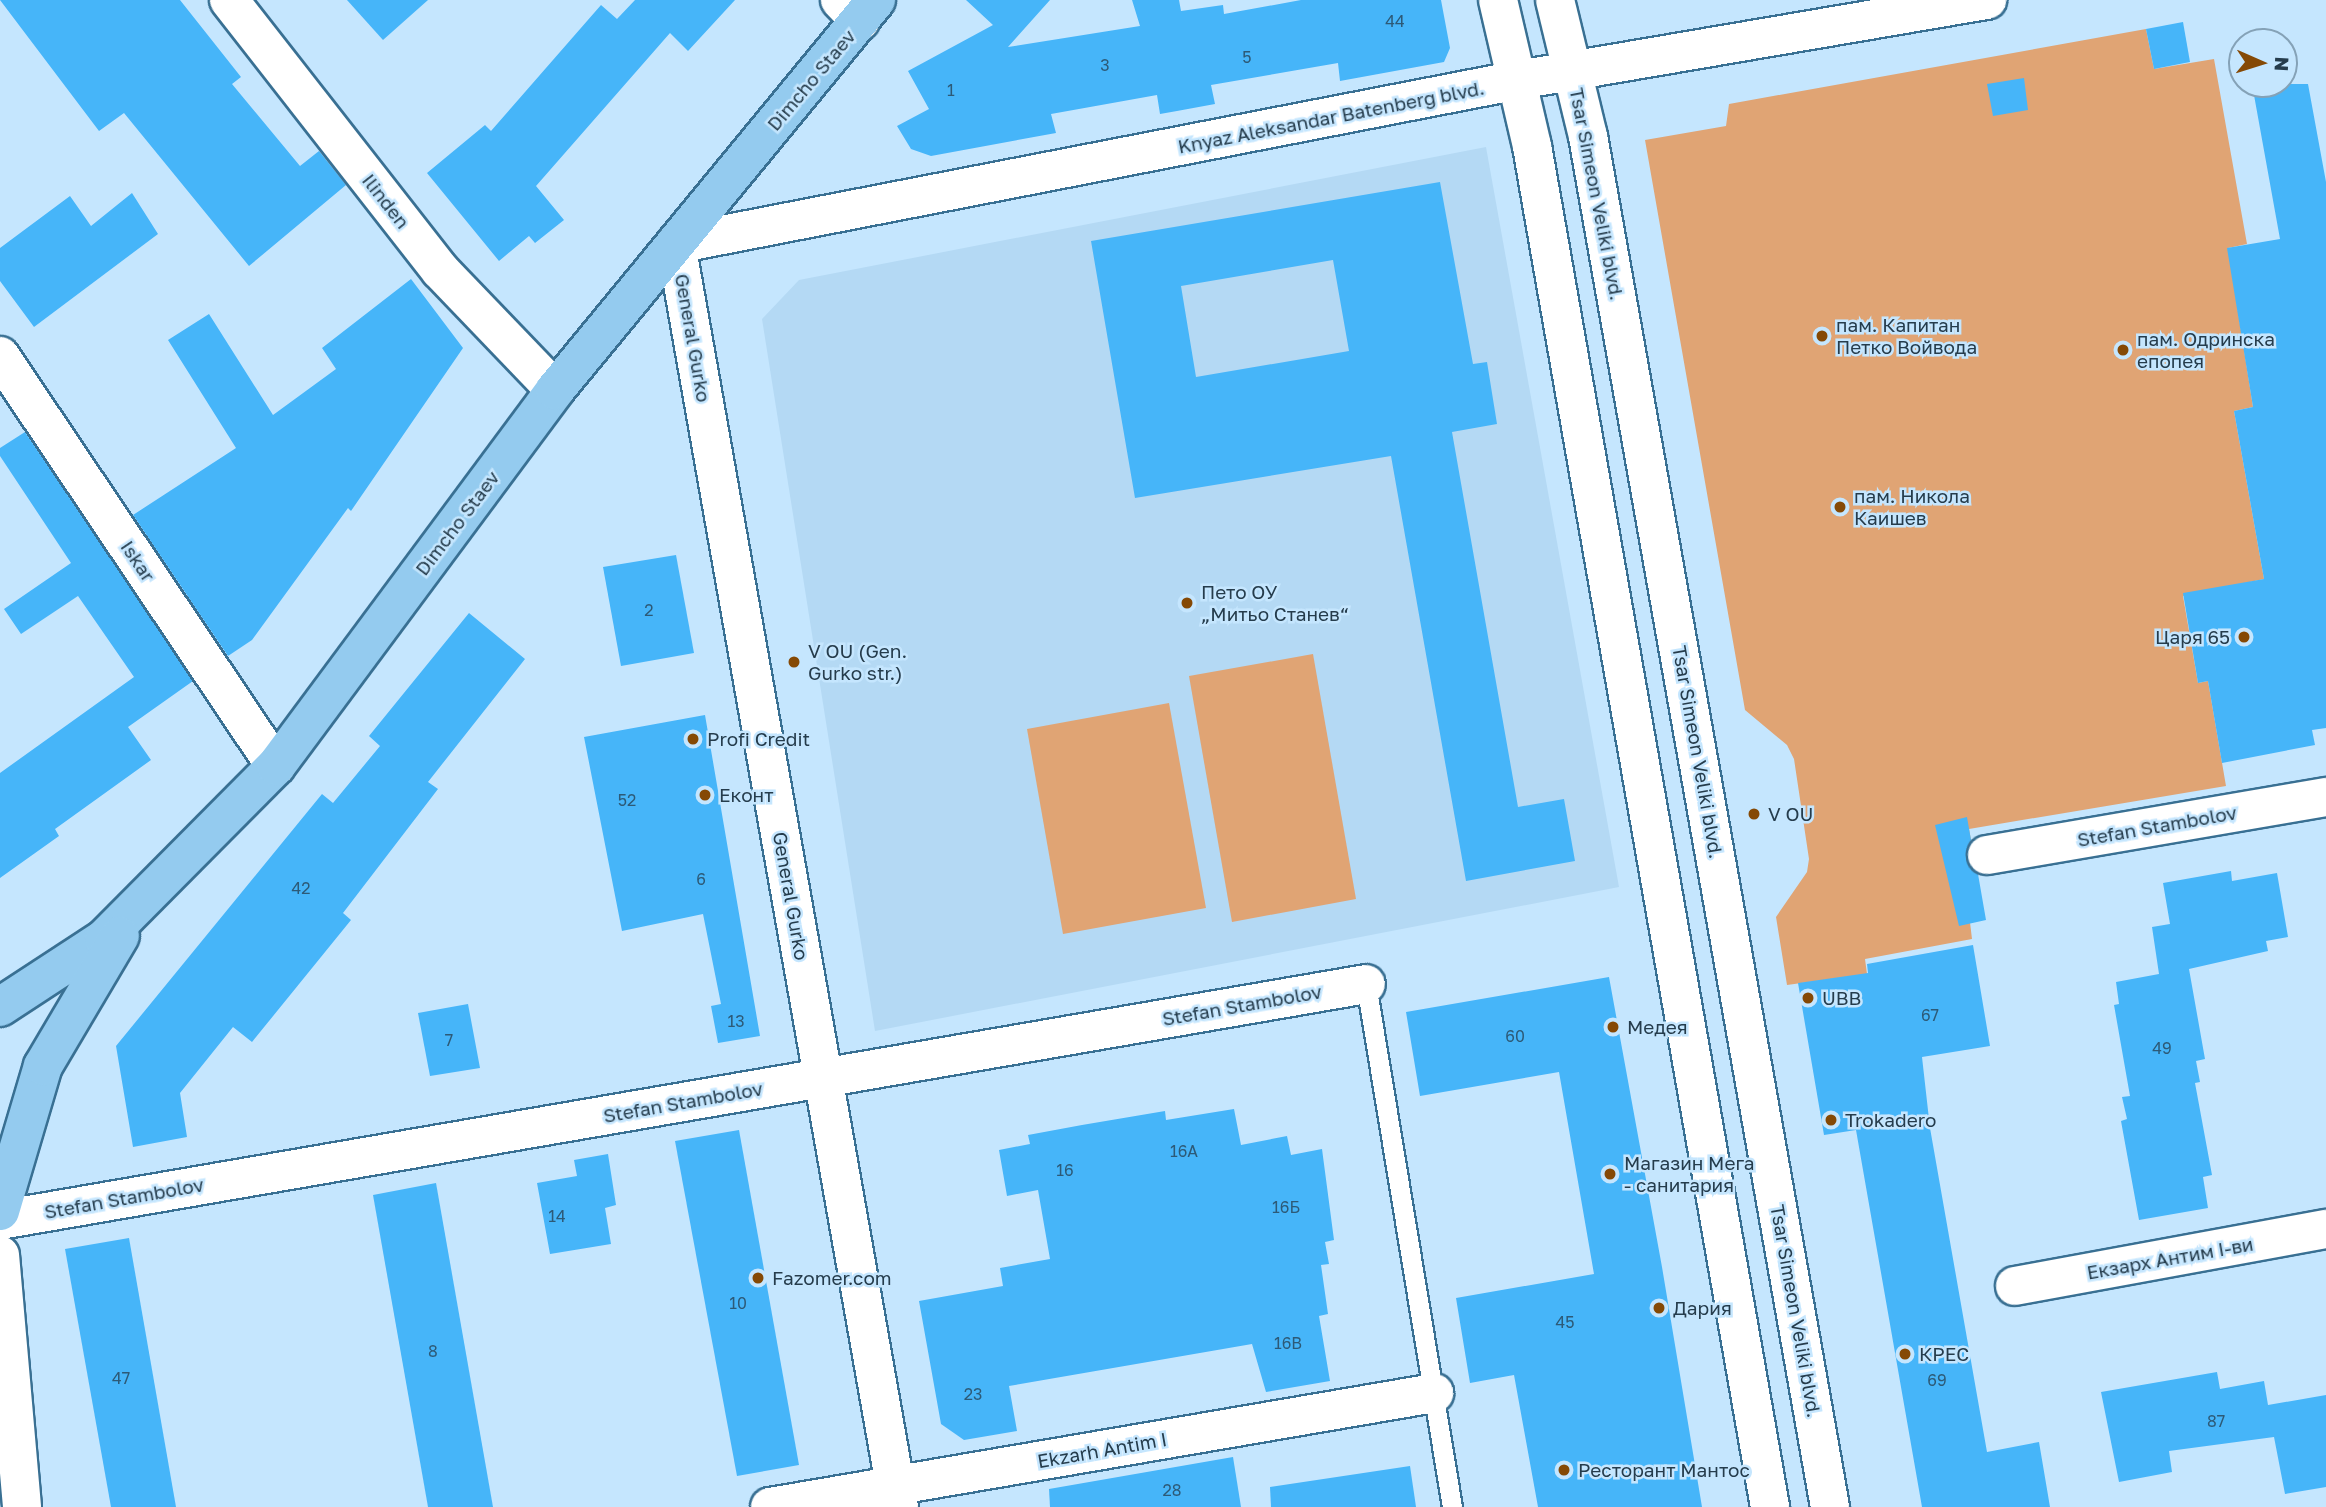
<!DOCTYPE html>
<meta charset="utf-8">
<style>
body{margin:0}
#map{position:relative;width:2326px;height:1507px;overflow:hidden;background:#c5e6fe;font-family:"Golos Text",sans-serif}
div>[style]{position:absolute}
[style*='--x']{left:calc(var(--x)*1px);top:calc(var(--y)*1px);width:calc(var(--w)*1px);rotate:calc(var(--a)*1deg)}
.built>*{inset:0;background:#b4d9f4}
.green>*{inset:0;background:#e0a474}
.building>*{inset:0;background:#46b5f9}
.roads{filter:drop-shadow(2px 0 #397093) drop-shadow(-2px 0 #397093) drop-shadow(0 2px #397093) drop-shadow(0 -2px #397093)}
.lane>*{height:19px;margin:-9.5px;padding:0 9.5px;transform-origin:9.5px;border-radius:9.5px;background:#fff}
.street>*{height:38px;margin:-19px;padding:0 19px;transform-origin:19px;border-radius:19px;background:#fff}
.secondary>*{height:38px;margin:-19px;padding:0 19px;transform-origin:19px;border-radius:19px;background:#fff}
.primary>*{height:38px;margin:-19px;padding:0 19px;transform-origin:19px;border-radius:19px;background:#94cbef}
.dots>*{width:19px;height:19px;translate:-50% -50%;box-sizing:border-box;border:4px solid #c5e6fe;border-radius:50%}
span{translate:-50% -50%;white-space:nowrap;text-align:center;line-height:1.15;-webkit-text-stroke:5px #c5e6fe;paint-order:stroke}
.number-label{font-size:16px;color:#2d5a77}
.number-label span{-webkit-text-stroke-width:0}
.street-label{font-size:19px;color:#253c4c}
.poi-label{font-size:19px;color:#253c4c}
.left{translate:0 -50%;text-align:left}
.right{translate:-100% -50%;text-align:right}
.north{position:absolute;left:2228px;top:28px;width:70px;height:70px;box-sizing:border-box;background:#c5e6fe;border:2px solid #85a2b7;border-radius:50%;rotate:93deg;font-size:19px;font-weight:700;line-height:28px;text-align:center;color:#253c4c}
.north::after{content:'';display:block;margin:auto;width:24px;height:32px;background:#854905;clip-path:polygon(50% 0,100% 100%,50% 72%,0 100%)}
</style>
<div id="map">
<div class="built">
<div style="clip-path:polygon(1486px 147px,1619px 887px,875px 1031px,762px 319px,799px 280px)"></div>
</div>
<div class="green">
<div style="clip-path:polygon(2146px 29px,2154px 69px,2214px 59px,2247px 244px,2228px 248px,2253px 407px,2234px 411px,2264px 579px,2183px 596px,2198px 683px,2208px 681px,2226px 786px,1969px 829px,1975px 861px,1963px 864px,1972px 939px,1865px 959px,1867px 974px,1787px 985px,1776px 917px,1807px 872px,1809px 859px,1794px 759px,1787px 745px,1745px 710px,1645px 140px,1726px 126px,1729px 104px)"></div>
<div style="clip-path:polygon(1313px 654px,1356px 899px,1232px 922px,1189px 676px)"></div>
<div style="clip-path:polygon(1169px 703px,1206px 908px,1063px 934px,1027px 729px)"></div>
</div>
<div class="building">
<div style="clip-path:polygon(0 0,180px 0,241px 77px,232px 84px,300px 166px,319px 151px,346px 185px,249px 266px,124px 113px,99px 131px)"></div>
<div style="clip-path:polygon(347px 0,428px 0,383px 40px)"></div>
<div style="clip-path:polygon(635px 0,735px 0,688px 51px,670px 33px,536px 186px,564px 220px,535px 243px,529px 236px,499px 261px,427px 173px,485px 125px,491px 131px,601px 5px,617px 19px)"></div>
<div style="clip-path:polygon(966px 0,1050px 0,1008px 47px,1140px 26px,1132px 0,1179px 0,1181px 11px,1223px 5px,1224px 14px,1301px 0,1441px 0,1450px 48px,1444px 62px,1340px 81px,1338px 63px,1211px 85px,1215px 104px,1177px 111px,1160px 114px,1157px 95px,1051px 114px,1056px 133px,931px 156px,911px 149px,897px 126px,929px 109px,908px 71px,993px 25px)"></div>
<div style="clip-path:polygon(2183px 22px,2190px 62px,2154px 69px,2146px 29px)"></div>
<div style="clip-path:polygon(2024px 78px,2028px 110px,1993px 116px,1987px 84px)"></div>
<div style="clip-path:polygon(2252px 84px,2308px 84px,2326px 182px,2326px 728px,2312px 730px,2315px 745px,2222px 763px,2208px 681px,2198px 683px,2183px 593px,2264px 579px,2234px 411px,2253px 407px,2227px 248px,2280px 239px)"></div>
<div style="clip-path:polygon(evenodd,1440px 182px,1473px 364px,1487px 362px,1497px 424px,1452px 432px,1518px 807px,1564px 799px,1575px 861px,1466px 881px,1391px 456px,1135px 498px,1091px 241px,1440px 182px,1333px 260px,1349px 351px,1196px 377px,1181px 286px,1333px 260px)"></div>
<div style="clip-path:polygon(132px 193px,158px 234px,34px 327px,0 281px,0 248px,70px 196px,91px 226px)"></div>
<div style="clip-path:polygon(411px 279px,463px 348px,351px 511px,348px 508px,252px 640px,228px 656px,133px 515px,236px 448px,168px 340px,209px 314px,273px 415px,336px 369px,322px 348px)"></div>
<div style="clip-path:polygon(25px 432px,193px 681px,128px 727px,151px 760px,55px 829px,59px 836px,0 878px,0 773px,134px 677px,78px 596px,21px 634px,4px 609px,71px 563px,0 456px,0 448px)"></div>
<div style="clip-path:polygon(676px 555px,694px 653px,621px 666px,603px 567px)"></div>
<div style="clip-path:polygon(469px 613px,525px 659px,428px 782px,438px 789px,343px 913px,351px 920px,252px 1042px,233px 1027px,180px 1093px,187px 1137px,133px 1147px,116px 1046px,322px 794px,333px 803px,380px 746px,369px 736px)"></div>
<div style="clip-path:polygon(705px 715px,760px 1036px,718px 1043px,711px 1006px,721px 1004px,703px 914px,622px 931px,584px 737px)"></div>
<div style="clip-path:polygon(1967px 817px,1971px 840px,1966px 859px,1978px 874px,1986px 920px,1959px 926px,1935px 825px)"></div>
<div style="clip-path:polygon(2231px 871px,2232px 881px,2277px 873px,2288px 937px,2266px 941px,2268px 951px,2189px 969px,2205px 1059px,2196px 1061px,2200px 1082px,2195px 1083px,2212px 1175px,2203px 1177px,2208px 1208px,2139px 1220px,2121px 1121px,2127px 1119px,2122px 1097px,2130px 1096px,2114px 1005px,2119px 1004px,2116px 982px,2159px 974px,2152px 927px,2170px 924px,2163px 883px)"></div>
<div style="clip-path:polygon(1973px 945px,1990px 1046px,1922px 1057px,1930px 1128px,1987px 1452px,2039px 1442px,2050px 1507px,1922px 1507px,1856px 1130px,1824px 1135px,1798px 983px,1868px 973px,1867px 964px)"></div>
<div style="clip-path:polygon(1609px 977px,1662px 1267px,1702px 1507px,1538px 1507px,1514px 1375px,1470px 1383px,1456px 1298px,1594px 1274px,1559px 1072px,1420px 1096px,1406px 1012px)"></div>
<div style="clip-path:polygon(468px 1004px,480px 1068px,430px 1076px,418px 1013px)"></div>
<div style="clip-path:polygon(1234px 1109px,1241px 1145px,1287px 1136px,1291px 1155px,1322px 1149px,1334px 1240px,1325px 1242px,1329px 1264px,1321px 1265px,1328px 1314px,1319px 1316px,1330px 1381px,1266px 1392px,1252px 1344px,1009px 1386px,1017px 1431px,964px 1440px,941px 1424px,919px 1301px,1003px 1286px,1000px 1268px,1050px 1259px,1038px 1190px,1007px 1196px,999px 1150px,1030px 1144px,1028px 1135px,1082px 1125px,1165px 1111px,1166px 1120px)"></div>
<div style="clip-path:polygon(739px 1130px,799px 1465px,737px 1476px,675px 1141px)"></div>
<div style="clip-path:polygon(608px 1154px,616px 1205px,605px 1208px,611px 1244px,550px 1254px,537px 1183px,577px 1176px,574px 1160px)"></div>
<div style="clip-path:polygon(436px 1183px,493px 1507px,428px 1507px,373px 1195px)"></div>
<div style="clip-path:polygon(129px 1238px,176px 1507px,111px 1507px,65px 1249px)"></div>
<div style="clip-path:polygon(2217px 1372px,2220px 1389px,2264px 1381px,2268px 1405px,2326px 1395px,2326px 1487px,2285px 1494px,2274px 1437px,2169px 1451px,2172px 1472px,2119px 1482px,2101px 1392px)"></div>
<div style="clip-path:polygon(1233px 1457px,1241px 1507px,1050px 1507px,1049px 1489px)"></div>
<div style="clip-path:polygon(1410px 1466px,1416px 1507px,1271px 1507px,1270px 1487px)"></div>
</div>
<div class="roads">
<div class="lane">
<div style="--x:1366;--y:984;--w:530;--a:80.66"></div>
</div>
<div class="street">
<div style="--x:229;--y:0;--w:343;--a:52"></div>
<div style="--x:440;--y:270;--w:166;--a:46.2"></div>
<div style="--x:840;--y:0;--w:29;--a:46"></div>
<div style="--x:676;--y:244;--w:858;--a:-11.02"></div>
<div style="--x:0;--y:356;--w:494;--a:56.1"></div>
<div style="--x:1987;--y:855;--w:344;--a:-9.7"></div>
<div style="--x:0;--y:1220;--w:1386;--a:-9.8"></div>
<div style="--x:2015;--y:1286;--w:316;--a:-10.4"></div>
<div style="--x:770;--y:1507;--w:674;--a:-9.74"></div>
</div>
<div class="secondary">
<div style="--x:1498;--y:0;--w:150;--a:76.9"></div>
<div style="--x:1532;--y:146;--w:1382;--a:80.08"></div>
<div style="--x:1555;--y:0;--w:140;--a:76.4"></div>
<div style="--x:1588;--y:136;--w:1392;--a:79.99"></div>
<div style="--x:1518;--y:80;--w:476;--a:-9.7"></div>
<div style="--x:676;--y:244;--w:1283;--a:79.99"></div>
<div style="--x:0;--y:1255;--w:253;--a:85"></div>
</div>
<div class="primary">
<div style="--x:0;--y:1007;--w:124;--a:-33.2"></div>
<div style="--x:104;--y:939;--w:244;--a:-45.2"></div>
<div style="--x:276;--y:766;--w:468;--a:-53.4"></div>
<div style="--x:555;--y:390;--w:505;--a:-50.54"></div>
<div style="--x:0;--y:1211;--w:151;--a:-73.5"></div>
<div style="--x:43;--y:1066;--w:151;--a:-59.4"></div>
</div>
</div>
<div class="dots">
<div style="left:1822px;top:336px;background:#854905"></div>
<div style="left:2123px;top:350px;background:#854905"></div>
<div style="left:1840px;top:507px;background:#854905"></div>
<div style="left:1187px;top:603px;background:#854905"></div>
<div style="left:2244px;top:637px;background:#854905"></div>
<div style="left:794px;top:662px;background:#854905"></div>
<div style="left:693px;top:739px;background:#854905"></div>
<div style="left:705px;top:795px;background:#854905"></div>
<div style="left:1754px;top:814px;background:#854905"></div>
<div style="left:1808px;top:998px;background:#854905"></div>
<div style="left:1613px;top:1027px;background:#854905"></div>
<div style="left:1831px;top:1120px;background:#854905"></div>
<div style="left:1610px;top:1174px;background:#854905"></div>
<div style="left:758px;top:1278px;background:#854905"></div>
<div style="left:1659px;top:1308px;background:#854905"></div>
<div style="left:1905px;top:1354px;background:#854905"></div>
<div style="left:1564px;top:1470px;background:#854905"></div>
</div>
<div class="number-label">
<span style="left:1395px;top:21px">44</span>
<span style="left:1247px;top:57px">5</span>
<span style="left:1105px;top:65px">3</span>
<span style="left:951px;top:90px">1</span>
<span style="left:649px;top:610px">2</span>
<span style="left:627px;top:800px">52</span>
<span style="left:701px;top:879px">6</span>
<span style="left:301px;top:888px">42</span>
<span style="left:1930px;top:1015px">67</span>
<span style="left:736px;top:1021px">13</span>
<span style="left:1515px;top:1036px">60</span>
<span style="left:449px;top:1040px">7</span>
<span style="left:2162px;top:1048px">49</span>
<span style="left:1184px;top:1151px">16А</span>
<span style="left:1065px;top:1170px">16</span>
<span style="left:1286px;top:1207px">16Б</span>
<span style="left:557px;top:1216px">14</span>
<span style="left:738px;top:1303px">10</span>
<span style="left:1565px;top:1322px">45</span>
<span style="left:1288px;top:1343px">16В</span>
<span style="left:433px;top:1351px">8</span>
<span style="left:121px;top:1378px">47</span>
<span style="left:1937px;top:1380px">69</span>
<span style="left:973px;top:1394px">23</span>
<span style="left:2216px;top:1421px">87</span>
<span style="left:1172px;top:1490px">28</span>
</div>
<div class="street-label">
<span style="left:811px;top:80px;rotate:-50deg">Dimcho Staev</span>
<span style="left:1331px;top:117px;rotate:-11deg">Knyaz Aleksandar Batenberg blvd.</span>
<span style="left:1597px;top:194px;rotate:79deg">Tsar Simeon Veliki blvd.</span>
<span style="left:386px;top:201px;rotate:52deg">Ilinden</span>
<span style="left:693px;top:338px;rotate:80deg">General Gurko</span>
<span style="left:457px;top:523px;rotate:-53deg">Dimcho Staev</span>
<span style="left:138px;top:561px;rotate:56deg">Iskar</span>
<span style="left:1698px;top:752px;rotate:80deg">Tsar Simeon Veliki blvd.</span>
<span style="left:2157px;top:826px;rotate:-10deg">Stefan Stambolov</span>
<span style="left:791px;top:896px;rotate:80deg">General Gurko</span>
<span style="left:1242px;top:1005px;rotate:-10deg">Stefan Stambolov</span>
<span style="left:683px;top:1102px;rotate:-10deg">Stefan Stambolov</span>
<span style="left:124px;top:1198px;rotate:-10deg">Stefan Stambolov</span>
<span style="left:2170px;top:1258px;rotate:-10deg">Екзарх Антим I-ви</span>
<span style="left:1796px;top:1311px;rotate:80deg">Tsar Simeon Veliki blvd.</span>
<span style="left:1102px;top:1450px;rotate:-10deg">Ekzarh Antim I</span>
</div>
<div class="poi-label">
<span class="left" style="left:1836px;top:336px">пам. Капитан<br>Петко Войвода</span>
<span class="left" style="left:2137px;top:350px">пам. Одринска<br>епопея</span>
<span class="left" style="left:1854px;top:507px">пам. Никола<br>Каишев</span>
<span class="left" style="left:1201px;top:603px">Пето ОУ<br>„Митьо Станев“</span>
<span class="right" style="left:2230px;top:637px">Царя 65</span>
<span class="left" style="left:808px;top:662px">V OU (Gen.<br>Gurko str.)</span>
<span class="left" style="left:707px;top:739px">Profi Credit</span>
<span class="left" style="left:719px;top:795px">Еконт</span>
<span class="left" style="left:1768px;top:814px">V OU</span>
<span class="left" style="left:1822px;top:998px">UBB</span>
<span class="left" style="left:1627px;top:1027px">Медея</span>
<span class="left" style="left:1845px;top:1120px">Trokadero</span>
<span class="left" style="left:1624px;top:1174px">Магазин Мега<br>- санитария</span>
<span class="left" style="left:772px;top:1278px">Fazomer.com</span>
<span class="left" style="left:1673px;top:1308px">Дария</span>
<span class="left" style="left:1919px;top:1354px">КРЕС</span>
<span class="left" style="left:1578px;top:1470px">Ресторант Мантос</span>
</div>
<div class="north">N</div>
</div>
